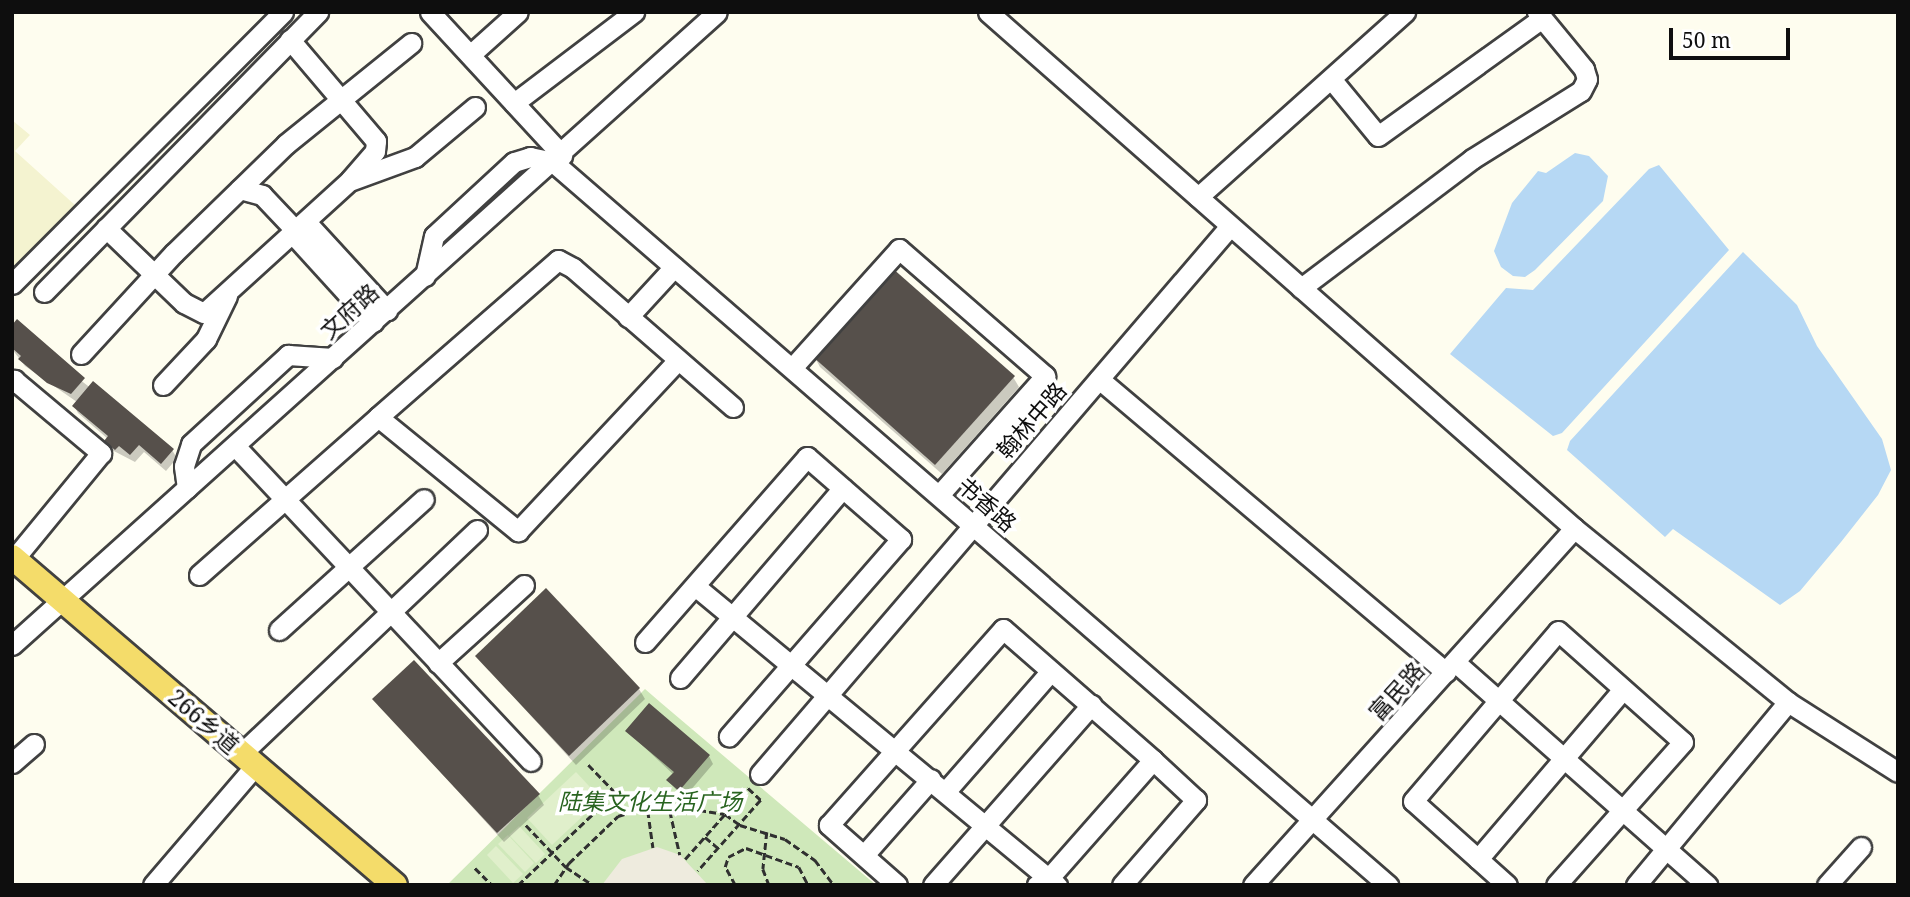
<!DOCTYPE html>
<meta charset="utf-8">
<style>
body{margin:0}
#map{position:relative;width:1910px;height:897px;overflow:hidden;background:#fefdef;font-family:"Noto Serif","Noto Sans SC",serif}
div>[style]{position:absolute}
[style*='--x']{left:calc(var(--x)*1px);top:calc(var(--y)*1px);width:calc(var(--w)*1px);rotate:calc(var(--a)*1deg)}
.farmland>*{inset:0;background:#f4f3d0}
.green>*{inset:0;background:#cfe8ba}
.pitch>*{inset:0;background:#e0efcb}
.plaza>*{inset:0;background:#eeebde}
.water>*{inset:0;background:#b6d8f4}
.shadow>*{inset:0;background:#0003}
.building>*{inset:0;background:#56504b}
.path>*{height:2.5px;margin-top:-1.25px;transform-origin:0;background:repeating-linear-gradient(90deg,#303030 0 7px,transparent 0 10.5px)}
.roads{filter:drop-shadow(2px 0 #414141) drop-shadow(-2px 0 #414141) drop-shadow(0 2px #414141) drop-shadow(0 -2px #414141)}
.minor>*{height:19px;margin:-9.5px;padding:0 9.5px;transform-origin:9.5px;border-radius:9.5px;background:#fff}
.major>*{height:24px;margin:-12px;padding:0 12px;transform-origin:12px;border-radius:12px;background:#f4dc6a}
span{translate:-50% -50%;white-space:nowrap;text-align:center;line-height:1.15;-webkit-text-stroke:7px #fff;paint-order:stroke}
.street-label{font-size:23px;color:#0e0e0e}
.park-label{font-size:23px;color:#296420;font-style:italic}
.frame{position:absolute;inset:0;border:14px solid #0e0e0e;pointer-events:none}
.scale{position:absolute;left:1669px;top:28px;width:121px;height:32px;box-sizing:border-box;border:4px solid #0e0e0e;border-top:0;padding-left:9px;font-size:21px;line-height:24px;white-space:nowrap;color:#0e0e0e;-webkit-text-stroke:5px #fff;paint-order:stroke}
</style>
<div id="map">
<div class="farmland">
<div style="clip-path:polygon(12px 120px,30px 135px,15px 151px,76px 206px,12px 270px)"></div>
</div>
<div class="green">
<div style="clip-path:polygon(645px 689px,660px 702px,876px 885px,448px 884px)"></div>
</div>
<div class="pitch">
<div style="clip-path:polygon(576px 772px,601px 799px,552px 845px,527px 818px)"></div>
<div style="clip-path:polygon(519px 826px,545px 854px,536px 863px,509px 835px)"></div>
<div style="clip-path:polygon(508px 835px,534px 863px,525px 872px,498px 844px)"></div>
<div style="clip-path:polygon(496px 846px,523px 874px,513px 883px,487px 855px)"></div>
</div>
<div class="plaza">
<div style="clip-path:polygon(657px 847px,680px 855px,708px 885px,602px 885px,622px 859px)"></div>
</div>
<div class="water">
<div style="clip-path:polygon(1575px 153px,1589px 156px,1608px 176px,1603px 201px,1535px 270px,1525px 277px,1513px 276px,1501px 267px,1494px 251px,1512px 203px,1538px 171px,1546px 173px)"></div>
<div style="clip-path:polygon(1659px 165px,1729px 250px,1562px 433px,1553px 436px,1450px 354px,1506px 288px,1533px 290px,1649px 169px)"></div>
<div style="clip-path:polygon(1743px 252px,1797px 305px,1817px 346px,1882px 439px,1891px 470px,1878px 495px,1841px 542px,1800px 591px,1780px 605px,1673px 529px,1665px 537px,1567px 450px,1570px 441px)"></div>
</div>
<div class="shadow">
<div style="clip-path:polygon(12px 328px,172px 450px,177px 458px,166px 471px,144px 452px,135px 462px,110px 449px,108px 439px,78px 413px,74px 406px,77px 402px,25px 366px,12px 349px)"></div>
<div style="clip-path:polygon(814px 356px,1013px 377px,1019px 387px,942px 474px,820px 367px)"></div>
<div style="clip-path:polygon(477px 657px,639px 689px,645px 699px,576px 765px)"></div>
<div style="clip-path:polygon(374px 699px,538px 795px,544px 805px,504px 842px)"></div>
<div style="clip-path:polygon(627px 731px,709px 756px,713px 764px,684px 798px,668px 781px,674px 775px)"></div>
</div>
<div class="building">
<div style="clip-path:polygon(891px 267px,1015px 376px,935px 465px,812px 356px)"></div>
<div style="clip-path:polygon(17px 319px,85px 378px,71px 394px,47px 383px,18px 359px,21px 356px,12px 348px,12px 325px)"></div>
<div style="clip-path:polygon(93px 381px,174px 449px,161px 464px,139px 445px,130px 455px,119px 446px,115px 450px,104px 441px,108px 436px,72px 406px)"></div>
<div style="clip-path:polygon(546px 588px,640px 688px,569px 756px,475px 656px)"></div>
<div style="clip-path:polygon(414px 660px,540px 794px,497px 833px,372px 699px)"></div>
<div style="clip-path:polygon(649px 703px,710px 755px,679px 791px,666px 780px,674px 772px,625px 731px)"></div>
</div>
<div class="path">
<div style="--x:648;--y:811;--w:37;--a:82"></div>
<div style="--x:670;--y:811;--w:45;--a:77.2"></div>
<div style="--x:526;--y:825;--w:58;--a:46.4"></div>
<div style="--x:566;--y:867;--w:32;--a:34"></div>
<div style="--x:767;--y:832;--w:37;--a:96"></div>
<div style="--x:763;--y:869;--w:17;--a:69"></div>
<div style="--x:705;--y:837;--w:17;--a:40"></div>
<div style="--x:685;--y:859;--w:95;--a:-48.4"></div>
<div style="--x:748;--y:788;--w:18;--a:43"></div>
<div style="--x:761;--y:800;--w:95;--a:131.6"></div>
<div style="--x:475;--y:868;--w:24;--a:45"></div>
<div style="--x:518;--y:885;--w:134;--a:-43.5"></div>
<div style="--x:615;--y:793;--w:40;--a:-134"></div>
<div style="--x:554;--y:885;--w:27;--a:-56"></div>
<div style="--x:569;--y:863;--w:68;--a:-43.8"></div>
<div style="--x:618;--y:816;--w:17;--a:-17"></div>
<div style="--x:634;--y:811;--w:65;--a:-0.9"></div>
<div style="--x:699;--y:810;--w:26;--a:9"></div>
<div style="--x:725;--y:814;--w:19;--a:36"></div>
<div style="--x:740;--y:825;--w:47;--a:17.3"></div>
<div style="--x:785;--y:839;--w:37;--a:35"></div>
<div style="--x:815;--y:860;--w:31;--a:53"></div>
<div style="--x:735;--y:885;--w:21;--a:-119"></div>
<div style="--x:725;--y:867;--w:10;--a:-73"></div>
<div style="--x:728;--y:857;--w:20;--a:-27"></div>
<div style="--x:746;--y:848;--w:56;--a:19.7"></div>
<div style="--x:799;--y:867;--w:20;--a:63"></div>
</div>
<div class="roads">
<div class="minor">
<div style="--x:430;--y:12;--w:195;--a:47.3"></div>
<div style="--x:988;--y:12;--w:781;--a:41.37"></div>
<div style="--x:1574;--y:528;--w:276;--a:39.1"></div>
<div style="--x:1788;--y:702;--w:130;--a:32.5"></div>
<div style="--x:470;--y:55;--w:64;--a:-41.9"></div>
<div style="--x:1332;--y:80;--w:72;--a:50.6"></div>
<div style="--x:1378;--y:136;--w:202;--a:-35.7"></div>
<div style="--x:514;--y:103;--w:151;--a:-37.2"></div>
<div style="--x:352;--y:180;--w:67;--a:-20.1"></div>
<div style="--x:415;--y:157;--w:78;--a:-39.8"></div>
<div style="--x:240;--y:189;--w:23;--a:15"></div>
<div style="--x:262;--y:195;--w:50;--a:46.6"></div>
<div style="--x:1198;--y:197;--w:278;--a:-41.8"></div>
<div style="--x:306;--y:222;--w:120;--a:47.4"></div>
<div style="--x:106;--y:228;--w:108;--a:43.9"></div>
<div style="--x:184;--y:303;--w:22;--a:27"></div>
<div style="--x:204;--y:313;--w:197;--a:-42.3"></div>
<div style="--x:350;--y:180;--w:38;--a:-49"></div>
<div style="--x:375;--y:151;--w:10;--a:-84"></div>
<div style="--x:376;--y:141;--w:133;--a:-130.4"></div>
<div style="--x:293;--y:234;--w:119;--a:47.7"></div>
<div style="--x:425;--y:276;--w:41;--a:-77.3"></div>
<div style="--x:434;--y:236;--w:109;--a:-42.8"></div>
<div style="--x:514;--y:162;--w:17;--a:-17"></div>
<div style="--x:530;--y:157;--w:24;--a:12"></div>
<div style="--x:553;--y:162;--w:1105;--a:40.89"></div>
<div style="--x:12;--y:284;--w:384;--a:-45.1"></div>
<div style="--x:1301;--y:288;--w:214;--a:-37"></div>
<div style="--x:1472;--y:159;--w:128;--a:-32"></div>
<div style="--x:1581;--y:91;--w:13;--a:-63"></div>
<div style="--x:1587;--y:79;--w:10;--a:-107"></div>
<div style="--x:1584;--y:69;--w:74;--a:-129.5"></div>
<div style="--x:44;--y:292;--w:392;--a:-45.6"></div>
<div style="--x:628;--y:317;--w:68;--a:-47.4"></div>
<div style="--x:81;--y:354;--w:137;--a:-47.4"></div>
<div style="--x:174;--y:253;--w:156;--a:-44.2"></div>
<div style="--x:286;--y:144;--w:161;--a:-38.9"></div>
<div style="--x:792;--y:368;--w:160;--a:-48"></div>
<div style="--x:899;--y:249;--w:194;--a:41"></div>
<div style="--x:1045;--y:376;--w:159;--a:131.7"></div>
<div style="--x:1099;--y:379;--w:454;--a:40.2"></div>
<div style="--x:12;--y:383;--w:4;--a:-56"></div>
<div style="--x:14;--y:380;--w:114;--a:40"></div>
<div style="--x:101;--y:453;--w:137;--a:129.4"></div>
<div style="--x:163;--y:385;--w:63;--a:-46.9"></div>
<div style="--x:206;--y:339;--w:48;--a:-64"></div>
<div style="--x:378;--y:417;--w:239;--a:-41.1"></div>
<div style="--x:558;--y:260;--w:17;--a:28"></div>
<div style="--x:573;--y:268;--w:212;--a:41"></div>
<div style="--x:235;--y:446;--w:432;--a:46.8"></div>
<div style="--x:187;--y:488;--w:22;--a:-98"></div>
<div style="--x:184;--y:466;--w:23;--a:-72"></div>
<div style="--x:191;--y:444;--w:132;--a:-42.5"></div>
<div style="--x:288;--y:355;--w:45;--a:3.8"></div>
<div style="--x:199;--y:575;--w:239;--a:-41.4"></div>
<div style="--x:378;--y:417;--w:181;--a:39.2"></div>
<div style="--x:518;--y:531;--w:233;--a:-46.9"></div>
<div style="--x:695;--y:586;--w:470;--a:39.6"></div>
<div style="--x:279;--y:630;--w:195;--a:-42.1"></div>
<div style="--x:645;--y:642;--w:246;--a:-48.8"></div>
<div style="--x:807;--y:457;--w:125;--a:41.1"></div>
<div style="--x:901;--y:539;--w:262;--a:131.1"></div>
<div style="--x:12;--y:645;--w:947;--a:-41.92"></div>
<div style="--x:1455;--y:662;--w:337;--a:41.5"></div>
<div style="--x:438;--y:663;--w:116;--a:-42.2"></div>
<div style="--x:680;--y:678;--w:250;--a:-49.4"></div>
<div style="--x:242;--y:753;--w:324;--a:-43.5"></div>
<div style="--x:12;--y:763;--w:29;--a:-41"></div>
<div style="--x:760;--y:774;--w:722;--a:-49.38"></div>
<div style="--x:946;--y:791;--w:159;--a:-48.8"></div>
<div style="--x:864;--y:855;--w:101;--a:-48.6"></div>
<div style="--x:1478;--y:859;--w:223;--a:-49.5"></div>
<div style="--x:153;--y:885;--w:158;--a:-49.4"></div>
<div style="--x:897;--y:885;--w:91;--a:-138.6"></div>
<div style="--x:829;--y:825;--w:262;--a:-48.4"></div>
<div style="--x:1003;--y:629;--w:199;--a:41.1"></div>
<div style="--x:1153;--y:760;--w:157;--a:131.4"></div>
<div style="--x:1049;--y:878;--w:14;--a:150"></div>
<div style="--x:933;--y:885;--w:240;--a:-48.7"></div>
<div style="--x:1122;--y:885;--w:113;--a:-49"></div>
<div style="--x:1196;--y:800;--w:59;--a:-137.1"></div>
<div style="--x:1253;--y:885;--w:480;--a:-48"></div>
<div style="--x:1507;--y:885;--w:126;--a:-138.2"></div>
<div style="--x:1413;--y:801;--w:223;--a:-49.5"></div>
<div style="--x:1558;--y:631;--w:167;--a:41.6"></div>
<div style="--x:1683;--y:742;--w:191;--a:131.6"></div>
<div style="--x:1636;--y:885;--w:238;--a:-50.3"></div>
<div style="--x:1827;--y:885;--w:51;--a:-48.2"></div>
</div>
<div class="major">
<div style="--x:12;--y:557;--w:504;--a:40.58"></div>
</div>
</div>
<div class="street-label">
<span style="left:349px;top:311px;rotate:-42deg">文府路</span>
<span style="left:1031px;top:420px;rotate:-49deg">翰林中路</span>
<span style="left:987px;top:504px;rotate:41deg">书香路</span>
<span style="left:1396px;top:691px;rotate:-48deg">富民路</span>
<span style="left:204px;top:721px;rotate:41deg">266乡道</span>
</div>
<div class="park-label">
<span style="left:650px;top:801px">陆集文化生活广场</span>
</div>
<div class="frame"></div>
<div class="scale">50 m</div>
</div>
